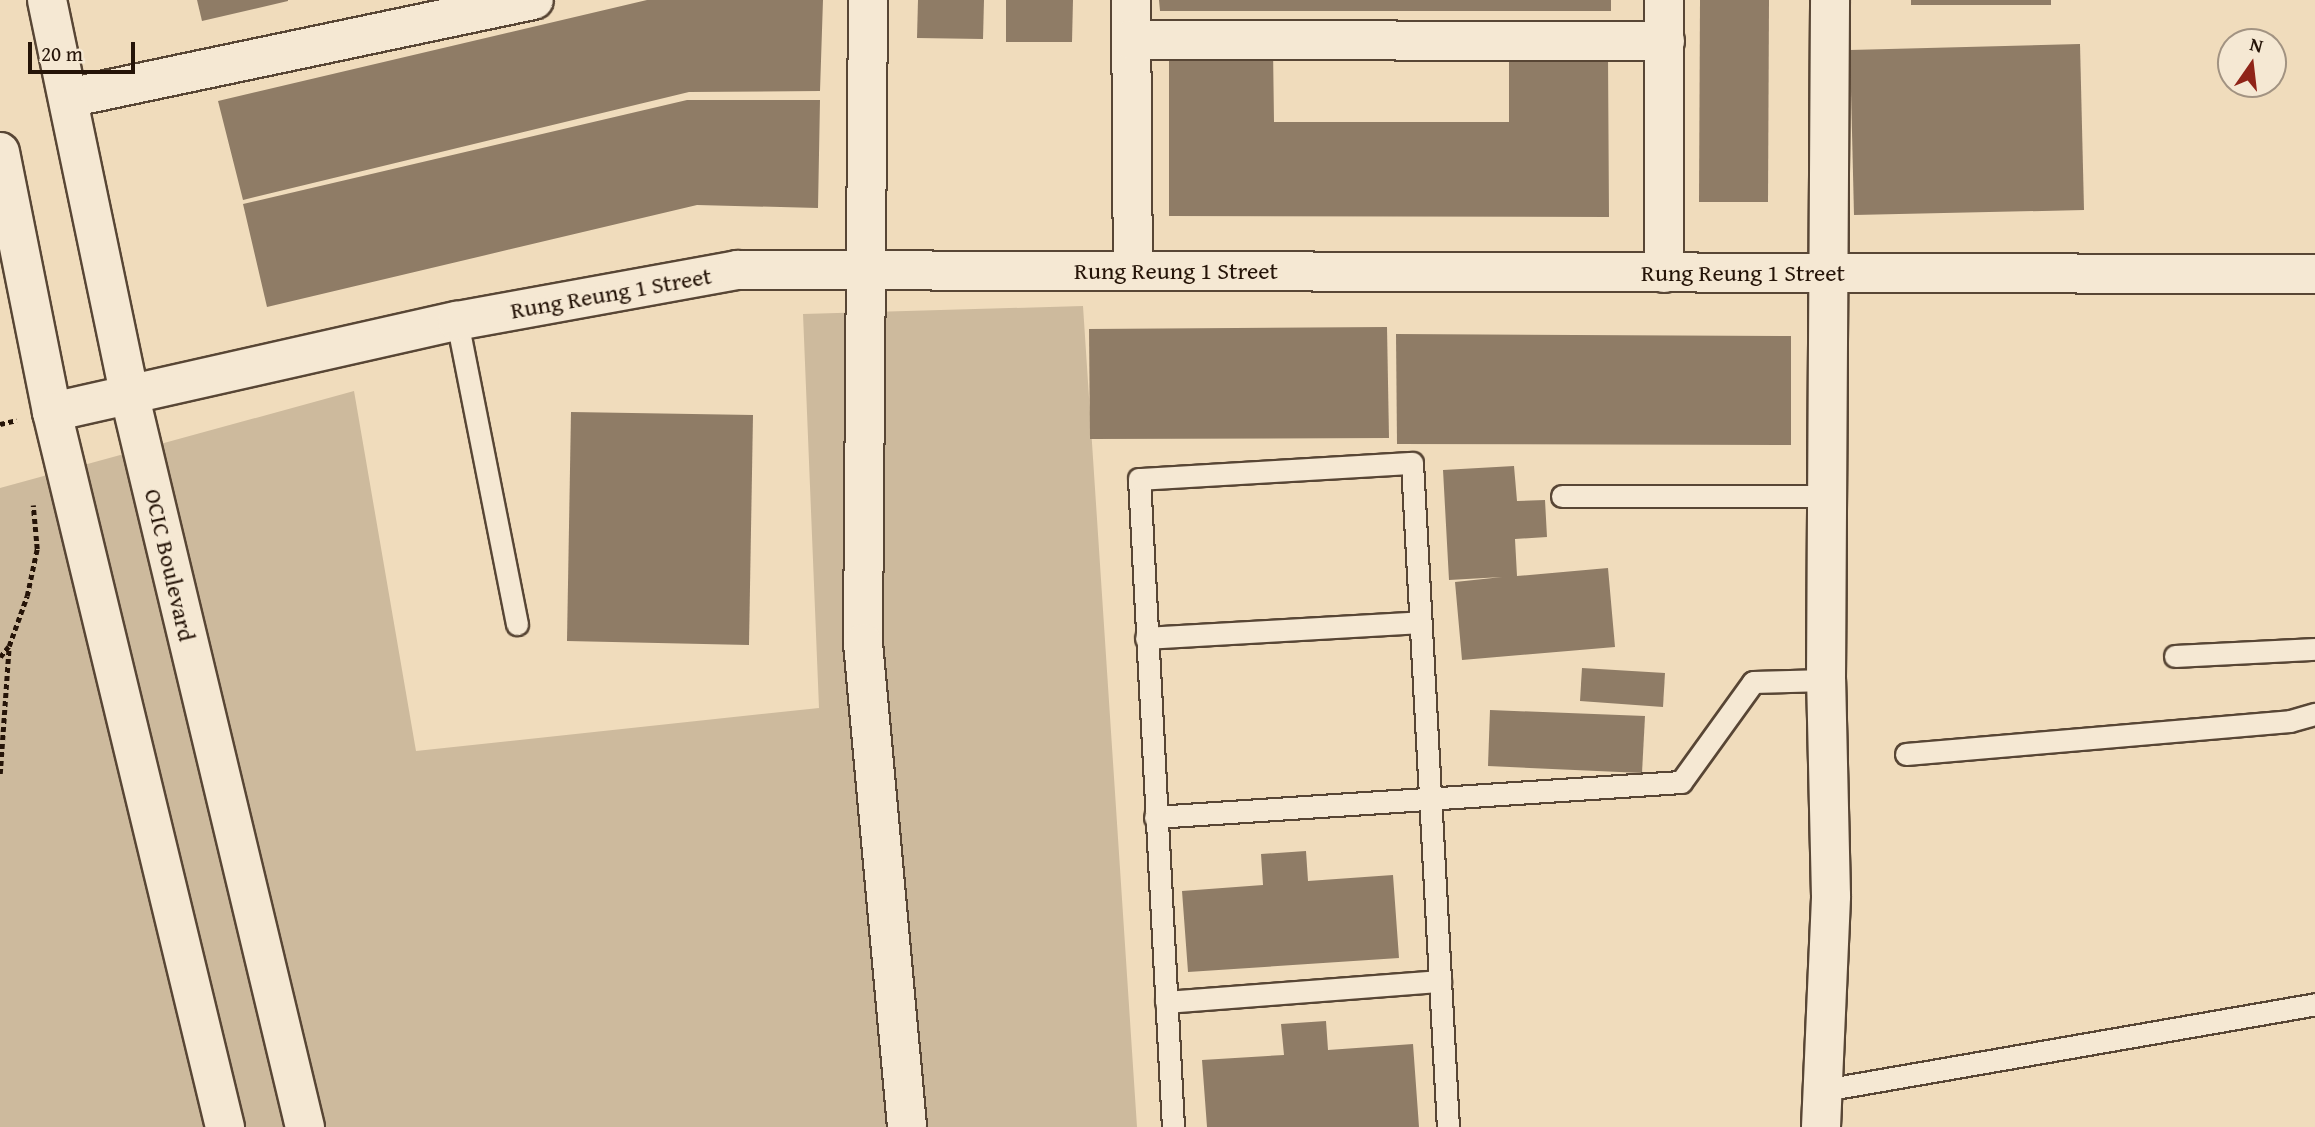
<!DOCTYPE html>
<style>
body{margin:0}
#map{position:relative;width:2315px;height:1127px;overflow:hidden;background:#f0dcbc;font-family:"Gentium Book Plus",serif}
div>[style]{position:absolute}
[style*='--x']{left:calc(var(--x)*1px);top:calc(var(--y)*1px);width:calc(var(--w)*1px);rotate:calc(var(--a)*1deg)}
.green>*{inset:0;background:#cdba9d}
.building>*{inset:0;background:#8f7c66}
.path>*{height:4.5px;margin-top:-2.25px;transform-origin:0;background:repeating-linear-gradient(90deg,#251408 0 5px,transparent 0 8.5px)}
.roads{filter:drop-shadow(2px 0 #584635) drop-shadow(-2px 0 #584635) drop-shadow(0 2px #584635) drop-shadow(0 -2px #584635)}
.lane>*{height:21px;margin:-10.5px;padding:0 10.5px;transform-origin:10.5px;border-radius:10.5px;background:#f5e8d3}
.street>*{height:38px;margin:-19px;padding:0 19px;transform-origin:19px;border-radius:19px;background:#f5e8d3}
.secondary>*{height:38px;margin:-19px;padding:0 19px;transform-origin:19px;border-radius:19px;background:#f5e8d3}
span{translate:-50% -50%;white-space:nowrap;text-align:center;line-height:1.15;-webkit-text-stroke:6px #f5e8d3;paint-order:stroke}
.street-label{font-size:24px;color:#251408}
.north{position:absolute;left:2217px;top:28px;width:70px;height:70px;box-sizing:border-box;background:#f5e8d3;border:2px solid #a29382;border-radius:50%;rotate:14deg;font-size:19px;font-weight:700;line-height:28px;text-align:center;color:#251408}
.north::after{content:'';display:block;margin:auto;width:24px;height:32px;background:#8f2418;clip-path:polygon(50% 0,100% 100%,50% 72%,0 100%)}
.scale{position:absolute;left:28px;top:42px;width:107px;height:32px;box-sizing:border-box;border:4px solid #251408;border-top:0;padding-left:9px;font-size:21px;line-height:24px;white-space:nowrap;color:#251408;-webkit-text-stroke:5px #f5e8d3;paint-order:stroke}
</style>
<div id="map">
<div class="green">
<div style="clip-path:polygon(1083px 306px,1137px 1127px,0 1127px,0 488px,354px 391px,416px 751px,819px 708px,803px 314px)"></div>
</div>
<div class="building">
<div style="clip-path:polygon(197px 0,288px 0,288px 1px,202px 21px)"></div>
<div style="clip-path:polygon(647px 0,823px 0,820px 91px,689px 92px,243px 200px,218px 101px)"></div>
<div style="clip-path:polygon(918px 0,984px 0,983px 39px,917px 38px)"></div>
<div style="clip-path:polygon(1006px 0,1073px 0,1072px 42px,1006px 42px)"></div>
<div style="clip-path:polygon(1159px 0,1611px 0,1611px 11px,1160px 11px)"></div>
<div style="clip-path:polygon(1700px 0,1769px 0,1768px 202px,1699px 202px)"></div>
<div style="clip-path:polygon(1911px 0,2051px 0,2051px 5px,1911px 5px)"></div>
<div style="clip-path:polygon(2080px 44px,2084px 210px,1854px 215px,1850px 50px)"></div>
<div style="clip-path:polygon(1169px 48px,1273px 48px,1274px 122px,1509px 122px,1509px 55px,1608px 55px,1609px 217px,1169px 216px)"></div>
<div style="clip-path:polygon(687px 100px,820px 100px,818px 208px,697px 205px,267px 307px,243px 204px)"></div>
<div style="clip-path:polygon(1387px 327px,1389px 438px,1090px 439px,1089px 329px)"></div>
<div style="clip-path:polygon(1396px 334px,1791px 336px,1791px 445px,1397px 444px)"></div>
<div style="clip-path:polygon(571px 412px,753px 415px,749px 645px,567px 641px)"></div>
<div style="clip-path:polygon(1514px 466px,1517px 501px,1545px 500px,1547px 537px,1515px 539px,1517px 576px,1608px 568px,1615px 647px,1462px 660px,1455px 582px,1502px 577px,1449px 580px,1443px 470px)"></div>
<div style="clip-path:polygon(1582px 668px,1665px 673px,1663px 707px,1580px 701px)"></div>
<div style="clip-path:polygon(1490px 710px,1645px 716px,1642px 773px,1488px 766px)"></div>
<div style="clip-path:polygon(1306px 851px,1308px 881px,1393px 875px,1399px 958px,1188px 972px,1182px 891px,1263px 885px,1261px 854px)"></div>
<div style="clip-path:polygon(1326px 1021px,1328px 1050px,1413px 1044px,1419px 1127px,1207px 1127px,1202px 1060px,1284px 1055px,1281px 1024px)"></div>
</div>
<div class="path">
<div style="--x:0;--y:424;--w:17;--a:-13"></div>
<div style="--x:0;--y:657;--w:14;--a:-51"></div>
<div style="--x:9;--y:646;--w:53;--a:-70.2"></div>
<div style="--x:27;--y:596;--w:48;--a:-78"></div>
<div style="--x:37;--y:549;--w:44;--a:-95.2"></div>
<div style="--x:0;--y:774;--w:128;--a:-86"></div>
</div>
<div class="roads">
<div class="lane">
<div style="--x:457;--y:321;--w:309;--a:78.8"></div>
<div style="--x:1562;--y:496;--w:265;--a:0"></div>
<div style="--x:1146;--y:638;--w:274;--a:-3.3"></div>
<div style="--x:2175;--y:656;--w:140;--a:-2.9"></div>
<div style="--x:1906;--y:754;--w:385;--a:-4.9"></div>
<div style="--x:2290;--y:721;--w:26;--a:-16"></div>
<div style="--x:1155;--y:817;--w:527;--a:-3.81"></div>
<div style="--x:1681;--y:782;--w:123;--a:-54.2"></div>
<div style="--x:1753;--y:682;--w:73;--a:-1.6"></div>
<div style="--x:1166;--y:1002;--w:275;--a:-4.4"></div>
<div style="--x:1824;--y:1090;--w:498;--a:-9.9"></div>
<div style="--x:1173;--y:1127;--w:649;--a:-93"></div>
<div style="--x:1139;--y:479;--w:273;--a:-3.4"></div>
<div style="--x:1412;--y:463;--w:665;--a:86.9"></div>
</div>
<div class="street">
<div style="--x:868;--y:0;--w:643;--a:90.45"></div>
<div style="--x:863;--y:643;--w:486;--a:84.8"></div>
<div style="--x:1131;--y:0;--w:271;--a:89.6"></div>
<div style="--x:1131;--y:40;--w:534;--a:0.11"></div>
<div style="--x:68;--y:98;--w:476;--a:-11.9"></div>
<div style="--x:1664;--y:273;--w:273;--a:-90"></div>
<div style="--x:52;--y:412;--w:415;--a:-12.7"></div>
<div style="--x:457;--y:321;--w:285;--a:-10.3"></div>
<div style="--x:737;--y:270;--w:1578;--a:0.15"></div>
<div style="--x:1821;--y:1127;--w:231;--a:-87.5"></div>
<div style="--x:1831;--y:896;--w:216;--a:-91.3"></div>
<div style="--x:1826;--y:680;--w:680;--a:-89.66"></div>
</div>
<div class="secondary">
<div style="--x:47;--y:0;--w:401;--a:78.2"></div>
<div style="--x:129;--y:393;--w:755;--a:76.52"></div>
<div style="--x:0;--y:152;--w:265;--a:78.7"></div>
<div style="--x:52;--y:412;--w:736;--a:76.4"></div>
</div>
</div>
<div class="street-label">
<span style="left:1176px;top:271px">Rung Reung 1 Street</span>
<span style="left:1743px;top:273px">Rung Reung 1 Street</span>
<span style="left:611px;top:293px;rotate:-10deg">Rung Reung 1 Street</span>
<span style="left:170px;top:565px;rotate:77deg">OCIC Boulevard</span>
</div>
<div class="north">N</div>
<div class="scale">20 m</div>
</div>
